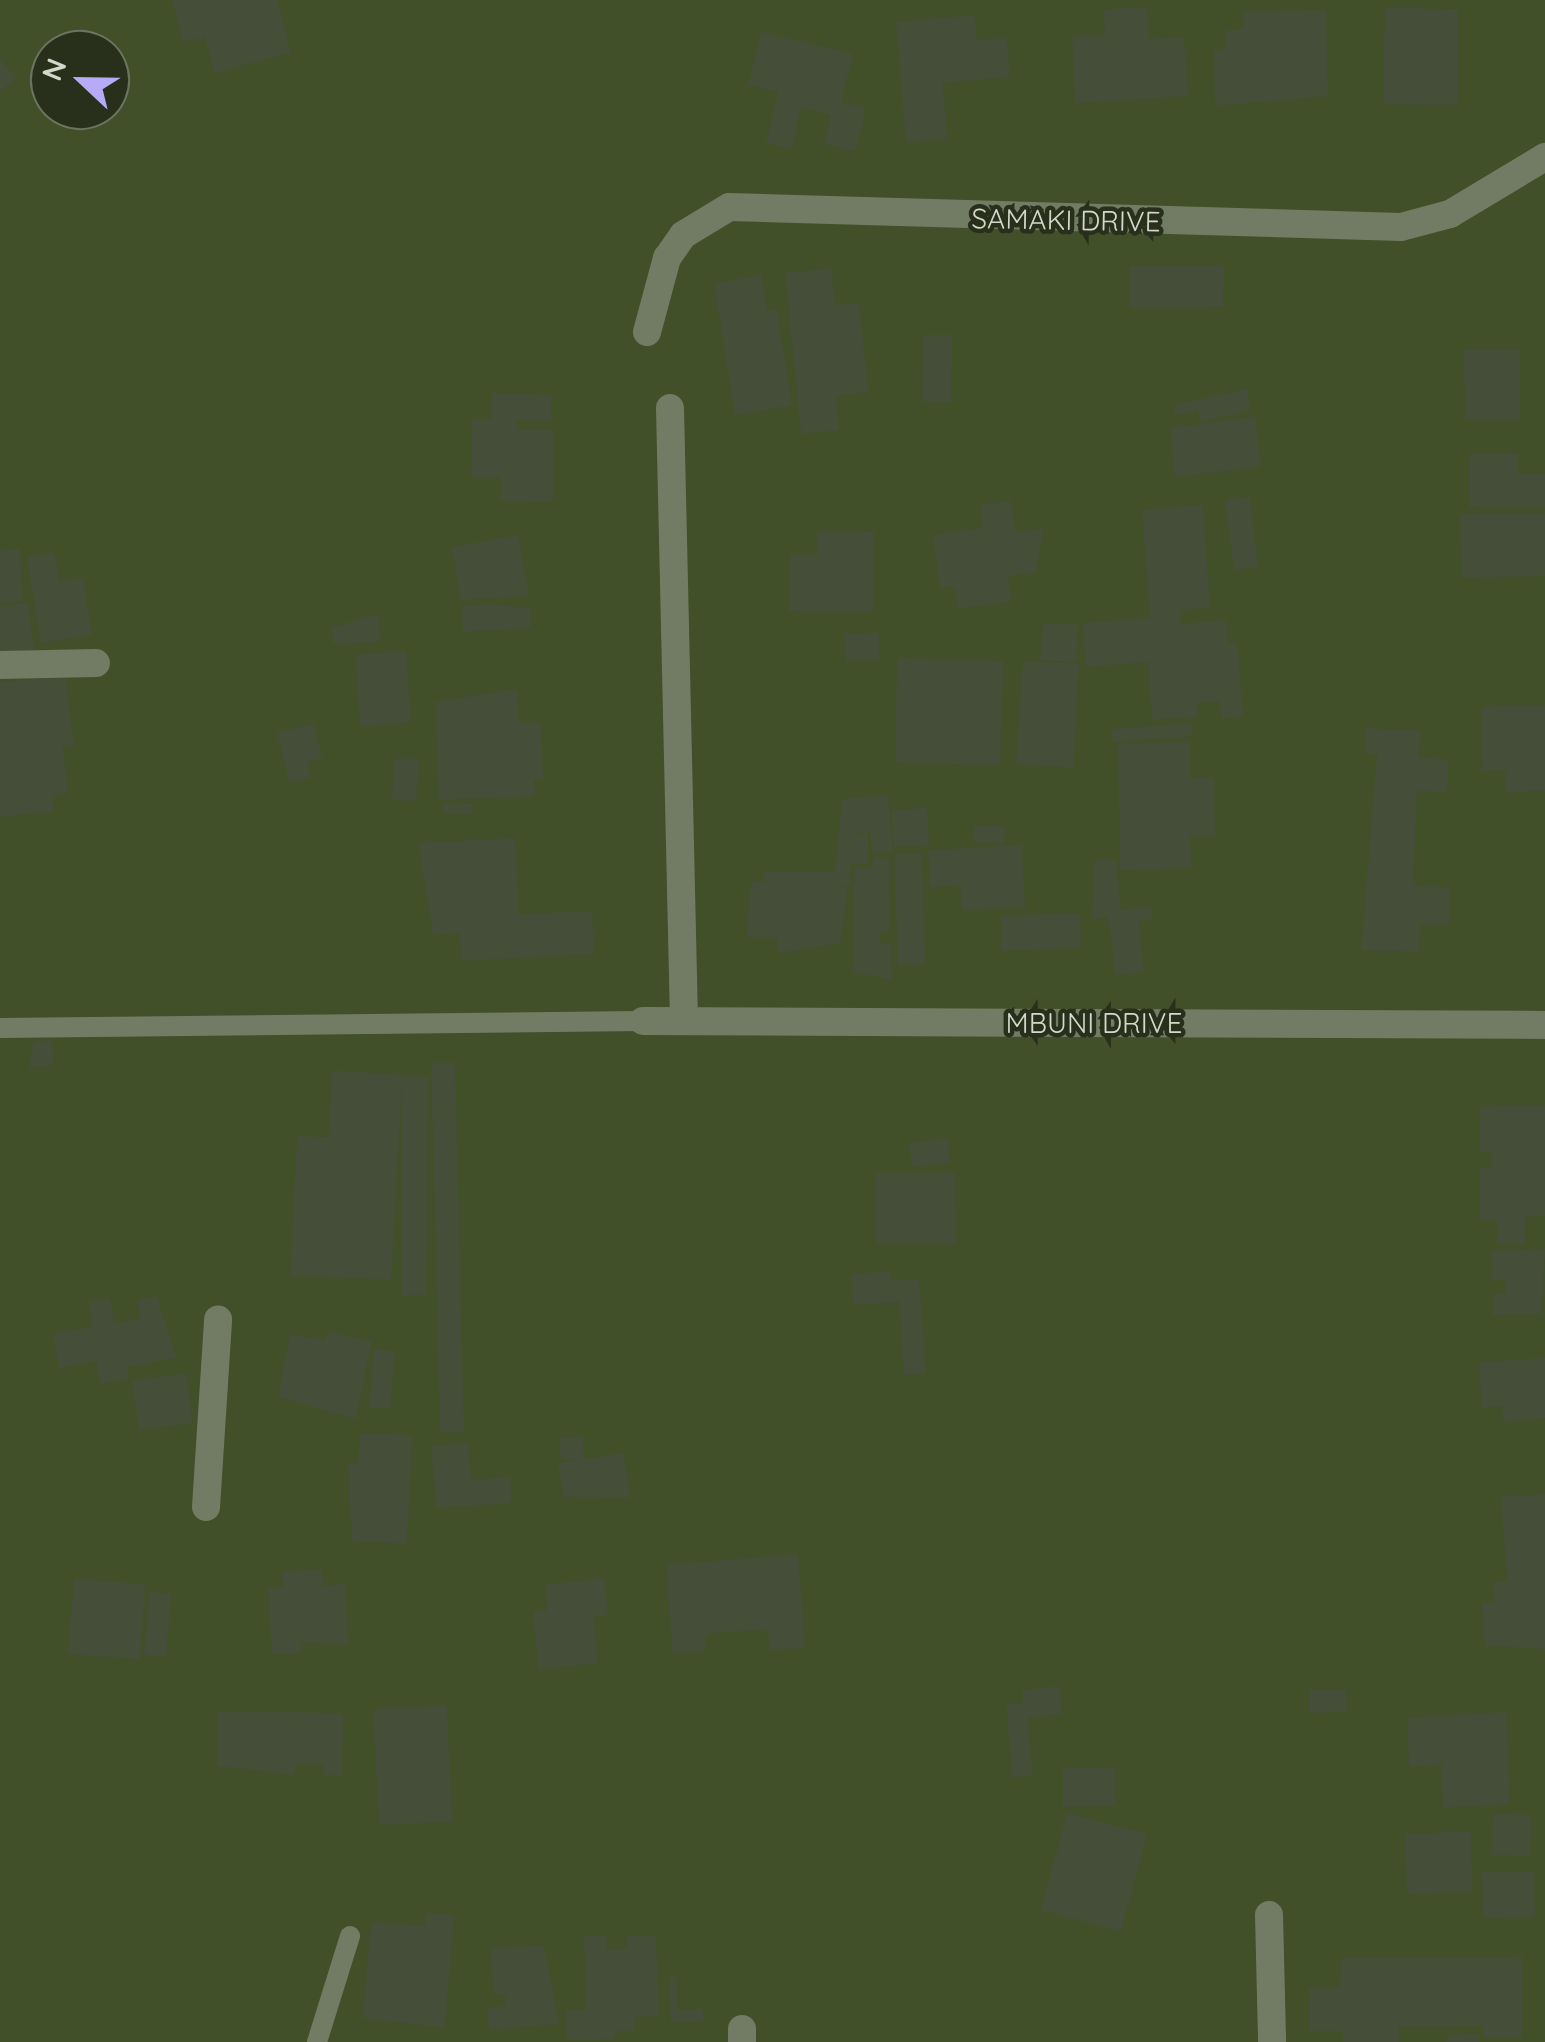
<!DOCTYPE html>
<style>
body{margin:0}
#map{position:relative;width:1545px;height:2042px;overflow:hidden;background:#28301b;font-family:Quicksand,sans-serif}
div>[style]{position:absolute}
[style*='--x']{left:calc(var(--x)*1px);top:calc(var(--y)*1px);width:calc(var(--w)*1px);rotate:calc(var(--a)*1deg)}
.green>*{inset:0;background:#415028}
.building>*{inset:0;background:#454e39}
.service>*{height:20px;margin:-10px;padding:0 10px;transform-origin:10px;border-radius:10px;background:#727c64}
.minor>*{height:28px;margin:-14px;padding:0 14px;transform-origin:14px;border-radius:14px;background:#727c64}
span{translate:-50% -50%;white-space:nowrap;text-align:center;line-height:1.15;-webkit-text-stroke:9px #28301b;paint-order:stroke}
.street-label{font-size:28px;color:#d3d8cb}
.north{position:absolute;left:30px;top:30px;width:100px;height:100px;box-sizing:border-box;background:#28301b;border:2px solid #6c7361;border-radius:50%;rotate:292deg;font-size:28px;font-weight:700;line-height:40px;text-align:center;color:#d3d8cb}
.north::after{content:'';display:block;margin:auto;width:35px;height:45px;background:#b7abf8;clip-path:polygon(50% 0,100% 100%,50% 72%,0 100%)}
</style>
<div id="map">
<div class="green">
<div style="clip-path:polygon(evenodd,0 0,1545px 0,1545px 2042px,0 2042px,0 0,50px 50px,110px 50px,110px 110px,50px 110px,50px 50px)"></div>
</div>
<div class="building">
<div style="clip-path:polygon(172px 0,278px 0,291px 53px,214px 73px,205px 37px,183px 42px)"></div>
<div style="clip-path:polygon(1147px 7px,1149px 39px,1184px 37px,1188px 96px,1075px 103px,1072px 37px,1105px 35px,1103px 9px)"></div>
<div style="clip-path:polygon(1385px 8px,1458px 9px,1457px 105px,1383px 104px)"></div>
<div style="clip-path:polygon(1326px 10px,1328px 96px,1215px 106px,1214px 51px,1226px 50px,1226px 30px,1244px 29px,1243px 12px)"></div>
<div style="clip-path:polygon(975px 15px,977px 40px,1007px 38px,1010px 77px,943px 83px,947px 139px,906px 142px,896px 22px)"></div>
<div style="clip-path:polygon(761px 32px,853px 54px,841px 102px,866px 108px,856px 151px,824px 144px,831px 115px,801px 107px,792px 149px,766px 143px,778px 92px,748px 85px)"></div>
<div style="clip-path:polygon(0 59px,16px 78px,0 92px)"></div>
<div style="clip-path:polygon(1224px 265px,1223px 307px,1130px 308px,1130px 266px)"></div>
<div style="clip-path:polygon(831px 268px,835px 305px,859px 303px,868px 392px,836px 396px,839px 430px,801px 434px,785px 273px)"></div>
<div style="clip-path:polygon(762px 275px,767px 311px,777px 309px,792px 405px,735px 415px,714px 283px)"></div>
<div style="clip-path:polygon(923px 335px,952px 335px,951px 402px,922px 402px)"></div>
<div style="clip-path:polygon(1464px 350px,1520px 350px,1520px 420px,1465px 420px)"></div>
<div style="clip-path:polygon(1247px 389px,1251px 410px,1200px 422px,1198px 411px,1175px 415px,1174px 405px)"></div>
<div style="clip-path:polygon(492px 393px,551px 395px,551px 421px,517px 420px,517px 430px,554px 430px,553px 502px,501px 501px,501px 477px,471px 477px,472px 419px,491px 419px)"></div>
<div style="clip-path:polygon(1255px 417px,1261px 466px,1175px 477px,1170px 428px)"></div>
<div style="clip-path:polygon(1470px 453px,1518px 454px,1518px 473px,1545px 474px,1545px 508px,1469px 507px)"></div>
<div style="clip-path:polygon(1250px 497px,1258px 567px,1234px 570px,1225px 500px)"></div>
<div style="clip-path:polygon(1011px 501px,1016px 533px,1043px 529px,1036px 572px,1008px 576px,1011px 601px,958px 609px,955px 586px,940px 588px,933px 535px,983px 528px,980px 505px)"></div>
<div style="clip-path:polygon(1203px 505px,1210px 607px,1180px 610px,1181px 624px,1226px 620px,1228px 643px,1237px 642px,1243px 717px,1221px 718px,1220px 701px,1197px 703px,1198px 717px,1152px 720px,1148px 662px,1086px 667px,1082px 623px,1150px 618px,1142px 510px)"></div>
<div style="clip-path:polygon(1545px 513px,1545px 576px,1461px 578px,1460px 514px)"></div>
<div style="clip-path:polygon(817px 531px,874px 532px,873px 612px,789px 611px,790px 555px,817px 555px)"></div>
<div style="clip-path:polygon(518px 535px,529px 595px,461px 600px,452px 547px)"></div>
<div style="clip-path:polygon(20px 549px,23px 601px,0 603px,0 551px)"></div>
<div style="clip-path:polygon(54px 553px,59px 581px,83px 578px,92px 635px,41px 643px,27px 558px)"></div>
<div style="clip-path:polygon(28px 603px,34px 651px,0 655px,0 606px)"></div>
<div style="clip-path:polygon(487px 604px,530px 608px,531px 628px,463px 632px,462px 606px)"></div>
<div style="clip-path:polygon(379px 614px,380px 642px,333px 644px,332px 627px)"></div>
<div style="clip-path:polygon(1043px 623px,1078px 625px,1076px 662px,1040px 660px)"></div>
<div style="clip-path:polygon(878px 632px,880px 659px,846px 661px,844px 634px)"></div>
<div style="clip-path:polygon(406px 651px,411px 722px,360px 726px,355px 655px)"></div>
<div style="clip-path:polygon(897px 658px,1003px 661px,1000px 765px,895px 763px)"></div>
<div style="clip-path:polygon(1023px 661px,1079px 664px,1073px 768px,1016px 764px)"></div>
<div style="clip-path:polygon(65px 676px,74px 745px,63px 746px,68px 793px,53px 794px,54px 811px,0 817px,0 682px)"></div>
<div style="clip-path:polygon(517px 689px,519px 723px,541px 722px,543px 779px,534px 780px,535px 796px,439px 800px,435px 702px)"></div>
<div style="clip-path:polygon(1545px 705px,1545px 791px,1505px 792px,1505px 770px,1482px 771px,1481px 707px)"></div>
<div style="clip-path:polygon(1191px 723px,1192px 736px,1112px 742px,1111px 729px)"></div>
<div style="clip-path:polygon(314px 724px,322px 758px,307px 762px,310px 777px,289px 782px,277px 732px)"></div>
<div style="clip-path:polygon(1365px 728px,1420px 730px,1419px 758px,1449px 759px,1447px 792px,1417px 791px,1413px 886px,1450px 887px,1449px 925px,1420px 924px,1419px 952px,1361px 950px,1377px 754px,1365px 754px)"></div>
<div style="clip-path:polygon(1190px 742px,1190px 778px,1214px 777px,1215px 836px,1190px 837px,1191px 868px,1120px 870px,1118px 744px)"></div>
<div style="clip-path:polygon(394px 758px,419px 759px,416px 801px,392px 800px)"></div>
<div style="clip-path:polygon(888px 795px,893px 852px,872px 853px,870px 831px,854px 833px,868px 833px,868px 864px,850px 864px,851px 885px,835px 885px,848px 888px,840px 943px,777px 953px,777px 937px,746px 937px,751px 882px,764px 882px,764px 872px,835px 871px,842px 799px)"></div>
<div style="clip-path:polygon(443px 803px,472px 804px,472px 815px,443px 813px)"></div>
<div style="clip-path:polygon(927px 808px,929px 845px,894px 847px,892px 810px)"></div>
<div style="clip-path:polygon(974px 825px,1005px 826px,1004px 843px,973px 842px)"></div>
<div style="clip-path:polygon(515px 838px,519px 914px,592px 911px,594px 954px,461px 961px,460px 933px,433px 934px,418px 843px)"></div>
<div style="clip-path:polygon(1022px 845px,1025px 907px,962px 910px,960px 885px,930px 887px,928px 850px)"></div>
<div style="clip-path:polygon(921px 853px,926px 964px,898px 965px,894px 854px)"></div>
<div style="clip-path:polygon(874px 857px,889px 857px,889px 931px,880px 931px,880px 943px,891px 944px,892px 980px,854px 972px,854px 868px,873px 868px)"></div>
<div style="clip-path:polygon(1116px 859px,1121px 910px,1151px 906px,1153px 919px,1139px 921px,1144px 972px,1115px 975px,1109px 917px,1092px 919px,1094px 861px)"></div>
<div style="clip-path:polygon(1080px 913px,1081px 947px,1002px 951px,1001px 916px)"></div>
<div style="clip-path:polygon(52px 1040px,54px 1065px,29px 1068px,33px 1042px)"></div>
<div style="clip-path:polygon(455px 1062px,464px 1432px,440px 1433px,431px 1063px)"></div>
<div style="clip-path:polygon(332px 1070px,428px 1077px,426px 1295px,401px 1295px,402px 1083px,391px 1280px,290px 1275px,297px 1136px,328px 1137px)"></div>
<div style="clip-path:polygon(1545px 1105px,1545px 1216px,1525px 1217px,1525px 1243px,1497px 1244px,1497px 1220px,1480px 1221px,1479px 1168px,1492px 1168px,1492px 1152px,1480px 1152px,1479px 1107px)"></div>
<div style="clip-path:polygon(947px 1138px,950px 1162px,912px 1167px,909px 1143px)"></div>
<div style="clip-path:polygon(875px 1173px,955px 1173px,956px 1243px,876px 1243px)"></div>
<div style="clip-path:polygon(1545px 1250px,1541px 1314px,1493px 1315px,1493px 1294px,1506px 1294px,1506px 1280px,1492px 1280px,1492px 1251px)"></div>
<div style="clip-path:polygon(890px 1271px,891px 1281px,919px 1279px,926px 1374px,904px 1375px,899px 1302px,853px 1305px,851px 1274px)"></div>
<div style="clip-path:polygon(157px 1297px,177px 1358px,127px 1367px,129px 1379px,100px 1384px,96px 1361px,59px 1368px,53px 1334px,93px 1327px,89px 1302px,110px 1298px,114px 1323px,141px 1319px,137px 1300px)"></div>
<div style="clip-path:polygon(327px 1332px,372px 1341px,356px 1419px,278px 1397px,290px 1334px,325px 1340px)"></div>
<div style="clip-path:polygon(374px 1349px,395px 1351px,390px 1409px,369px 1407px)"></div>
<div style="clip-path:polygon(1545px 1358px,1545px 1418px,1503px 1422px,1502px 1406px,1482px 1408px,1479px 1362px)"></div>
<div style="clip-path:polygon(186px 1373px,193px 1423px,139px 1430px,132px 1381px)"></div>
<div style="clip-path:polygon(360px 1433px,412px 1435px,407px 1544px,352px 1541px,348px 1463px,358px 1464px)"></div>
<div style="clip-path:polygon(583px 1437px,584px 1459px,623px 1453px,630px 1498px,563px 1497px,558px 1463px,583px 1459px,561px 1460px,559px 1438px)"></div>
<div style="clip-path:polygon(468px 1443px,471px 1480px,510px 1477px,512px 1503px,436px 1508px,431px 1446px)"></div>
<div style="clip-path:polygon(1545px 1494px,1545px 1649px,1485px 1646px,1482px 1603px,1495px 1603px,1493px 1582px,1507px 1581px,1501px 1497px)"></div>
<div style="clip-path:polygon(798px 1554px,805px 1648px,769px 1650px,768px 1629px,705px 1634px,706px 1651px,673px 1654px,666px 1565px)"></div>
<div style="clip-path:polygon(322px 1569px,323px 1586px,345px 1584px,348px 1645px,301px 1642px,302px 1653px,272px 1655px,268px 1588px,283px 1587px,282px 1572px)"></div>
<div style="clip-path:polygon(604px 1578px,608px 1615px,593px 1617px,598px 1663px,538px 1670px,533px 1611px,547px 1610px,545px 1585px)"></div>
<div style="clip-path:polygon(74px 1579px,145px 1584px,140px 1659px,68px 1654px)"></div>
<div style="clip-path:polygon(150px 1592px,171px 1594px,166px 1657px,144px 1655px)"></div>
<div style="clip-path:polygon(1059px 1686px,1062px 1714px,1027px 1718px,1033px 1776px,1012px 1778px,1006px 1705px,1023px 1703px,1022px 1690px)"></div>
<div style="clip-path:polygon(1346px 1689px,1347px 1712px,1310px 1713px,1309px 1690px)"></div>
<div style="clip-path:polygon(447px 1706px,452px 1822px,379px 1825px,373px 1709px)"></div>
<div style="clip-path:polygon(218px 1711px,343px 1713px,342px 1775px,324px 1775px,324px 1764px,295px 1764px,294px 1775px,217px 1766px)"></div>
<div style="clip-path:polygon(1506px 1712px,1510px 1804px,1443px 1808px,1441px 1764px,1409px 1767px,1407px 1718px)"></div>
<div style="clip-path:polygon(1115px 1767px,1115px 1806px,1063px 1807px,1063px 1768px)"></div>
<div style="clip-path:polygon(1067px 1813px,1147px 1834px,1121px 1931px,1041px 1910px)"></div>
<div style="clip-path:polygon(1493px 1814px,1531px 1815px,1530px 1856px,1491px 1855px)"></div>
<div style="clip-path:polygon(1471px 1831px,1472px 1891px,1407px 1894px,1405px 1834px)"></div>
<div style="clip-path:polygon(1534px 1871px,1535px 1917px,1483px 1918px,1482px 1872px)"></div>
<div style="clip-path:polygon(426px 1913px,454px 1915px,445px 2028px,363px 2018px,371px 1922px,425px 1926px)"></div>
<div style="clip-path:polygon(606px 1935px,607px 1950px,627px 1949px,626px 1936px,656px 1935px,659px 2016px,634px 2017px,634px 2031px,615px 2031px,615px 2039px,567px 2041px,566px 2010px,586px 2010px,584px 1936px)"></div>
<div style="clip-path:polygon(544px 1945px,559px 2024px,489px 2030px,487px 2008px,505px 2006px,505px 1994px,494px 1994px,490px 1949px)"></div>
<div style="clip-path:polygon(1522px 1957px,1522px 2037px,1483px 2037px,1483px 2026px,1398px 2027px,1399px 2042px,1343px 2042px,1343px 2031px,1309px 2031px,1309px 1988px,1340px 1988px,1341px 1958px)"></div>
<div style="clip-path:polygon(669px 1977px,677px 1977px,678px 2010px,703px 2008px,704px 2021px,671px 2023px)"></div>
<div style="clip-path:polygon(1480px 2034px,1480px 2042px,1447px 2042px,1447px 2035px)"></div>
</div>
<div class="service">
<div style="--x:0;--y:1028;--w:643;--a:-0.62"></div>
<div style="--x:317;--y:2042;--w:111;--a:-72.7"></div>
</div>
<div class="minor">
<div style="--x:647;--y:332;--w:77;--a:-74.9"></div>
<div style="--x:667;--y:258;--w:28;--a:-55"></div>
<div style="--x:683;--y:235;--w:54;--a:-31.3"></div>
<div style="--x:729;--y:207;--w:672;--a:1.7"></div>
<div style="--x:1401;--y:227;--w:51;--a:-14.9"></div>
<div style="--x:1450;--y:214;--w:111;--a:-31"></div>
<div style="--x:670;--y:408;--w:613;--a:88.69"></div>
<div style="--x:0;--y:665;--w:96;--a:-1.2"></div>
<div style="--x:643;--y:1021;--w:902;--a:0.25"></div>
<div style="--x:206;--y:1507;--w:188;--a:-86.3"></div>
<div style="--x:1269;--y:1915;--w:127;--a:88.6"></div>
<div style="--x:742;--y:2029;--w:13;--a:90"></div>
</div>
<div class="street-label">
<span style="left:1066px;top:220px;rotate:1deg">SAMAKI DRIVE</span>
<span style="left:1094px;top:1023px">MBUNI DRIVE</span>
</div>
<div class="north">N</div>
</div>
